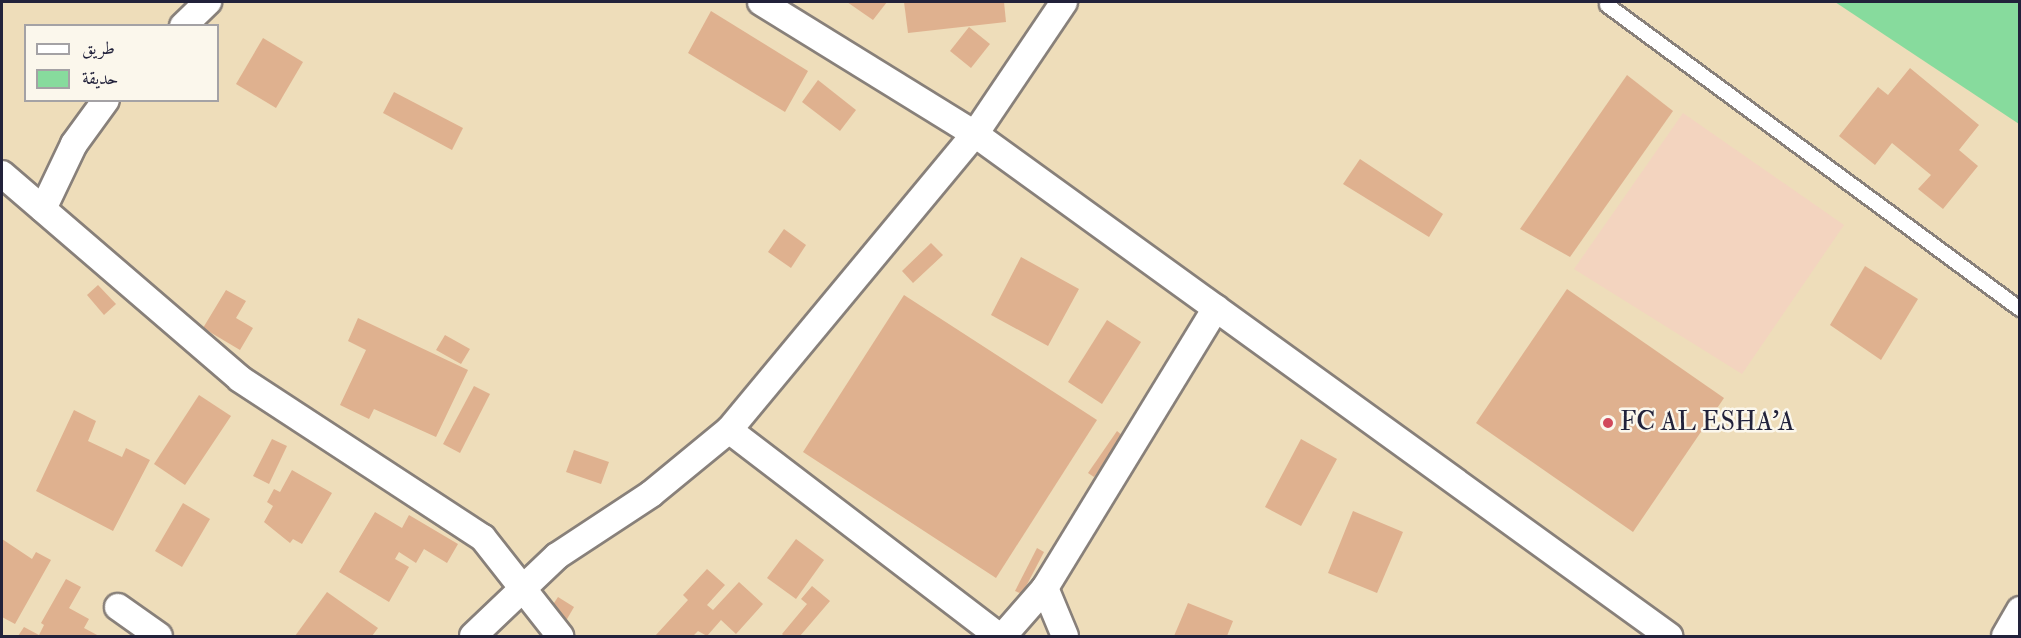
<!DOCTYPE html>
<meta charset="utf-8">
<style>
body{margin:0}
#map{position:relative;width:2021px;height:638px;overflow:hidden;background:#eeddba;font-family:"IM FELL Double Pica",Amiri,serif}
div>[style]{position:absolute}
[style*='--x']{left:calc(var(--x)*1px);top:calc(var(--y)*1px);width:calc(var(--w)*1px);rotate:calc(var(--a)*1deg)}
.built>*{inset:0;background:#f3d4bf}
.green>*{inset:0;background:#87db9d}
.building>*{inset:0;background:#dfb18f}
.roads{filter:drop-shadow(2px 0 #88807a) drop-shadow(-2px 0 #88807a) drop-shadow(0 2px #88807a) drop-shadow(0 -2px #88807a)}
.lane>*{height:14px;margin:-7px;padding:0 7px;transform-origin:7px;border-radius:7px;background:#fff}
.street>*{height:26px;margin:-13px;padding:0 13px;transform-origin:13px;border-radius:13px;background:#fff}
.dots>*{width:16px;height:16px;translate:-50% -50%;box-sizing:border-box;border:3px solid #fbf7ec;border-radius:50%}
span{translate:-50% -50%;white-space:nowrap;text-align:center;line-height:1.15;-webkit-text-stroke:5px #fbf7ec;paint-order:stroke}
.poi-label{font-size:26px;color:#22223b}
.left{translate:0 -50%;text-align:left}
.frame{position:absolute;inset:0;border:3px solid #22223b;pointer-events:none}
.legend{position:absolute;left:24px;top:24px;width:195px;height:78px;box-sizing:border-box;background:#fbf7ec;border:2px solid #a4a2a5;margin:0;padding:8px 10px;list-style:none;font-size:18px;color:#22223b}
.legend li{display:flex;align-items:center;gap:12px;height:30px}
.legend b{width:30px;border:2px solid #a4a2a5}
</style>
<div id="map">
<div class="built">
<div style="clip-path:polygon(1683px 113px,1844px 225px,1742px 374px,1574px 269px)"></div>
</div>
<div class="green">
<div style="clip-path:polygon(1835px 2px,2019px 2px,2019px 124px)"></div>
</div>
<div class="building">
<div style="clip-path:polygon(847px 2px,887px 2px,873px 20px)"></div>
<div style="clip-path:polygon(904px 2px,1004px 2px,1006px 22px,908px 33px)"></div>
<div style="clip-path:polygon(711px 11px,808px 71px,785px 112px,688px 53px)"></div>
<div style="clip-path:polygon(969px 27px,990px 44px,971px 68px,950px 51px)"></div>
<div style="clip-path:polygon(263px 38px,303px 62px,276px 108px,236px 84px)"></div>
<div style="clip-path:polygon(1910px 68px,1979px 125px,1959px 150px,1978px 166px,1943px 209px,1918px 189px,1931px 175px,1892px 143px,1875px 165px,1839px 136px,1878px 87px,1888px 95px)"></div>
<div style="clip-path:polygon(1627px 75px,1673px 111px,1570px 257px,1520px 229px)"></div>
<div style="clip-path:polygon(818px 80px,856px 110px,840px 131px,802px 102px)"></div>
<div style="clip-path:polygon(394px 92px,463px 128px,452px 150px,383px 113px)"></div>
<div style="clip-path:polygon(1360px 159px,1443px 214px,1429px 237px,1343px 184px)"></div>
<div style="clip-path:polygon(784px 229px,806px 245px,791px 268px,768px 252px)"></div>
<div style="clip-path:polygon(931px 243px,943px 255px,913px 283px,902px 271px)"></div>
<div style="clip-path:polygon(1021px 257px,1079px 289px,1048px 346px,991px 315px)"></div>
<div style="clip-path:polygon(1865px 266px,1918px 299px,1881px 360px,1830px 325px)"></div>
<div style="clip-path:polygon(98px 285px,116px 304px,104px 315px,87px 295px)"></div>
<div style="clip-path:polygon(1567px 289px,1724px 398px,1633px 532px,1476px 423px)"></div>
<div style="clip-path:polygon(226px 290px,246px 301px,236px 318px,253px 328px,240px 350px,203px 328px)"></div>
<div style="clip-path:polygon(904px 295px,1097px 420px,996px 578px,803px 452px)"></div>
<div style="clip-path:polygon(358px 318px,468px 370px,436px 437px,374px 409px,369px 419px,340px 405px,366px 350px,348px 341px)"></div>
<div style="clip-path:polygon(1107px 320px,1141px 342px,1102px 404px,1068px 382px)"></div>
<div style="clip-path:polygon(445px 335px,470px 349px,461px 364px,436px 350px)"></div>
<div style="clip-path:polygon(474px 386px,490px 394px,460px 453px,443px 444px)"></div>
<div style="clip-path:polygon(199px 395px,231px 416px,185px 485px,154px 464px)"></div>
<div style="clip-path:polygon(74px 410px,96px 421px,88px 441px,122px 457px,126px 448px,150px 460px,113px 531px,36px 491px)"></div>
<div style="clip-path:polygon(1117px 431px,1123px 436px,1094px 477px,1088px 473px)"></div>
<div style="clip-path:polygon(272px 439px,287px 446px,269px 484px,253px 476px)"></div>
<div style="clip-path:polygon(1301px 439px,1337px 459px,1301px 526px,1265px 507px)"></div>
<div style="clip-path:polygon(574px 450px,609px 462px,601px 484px,566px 472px)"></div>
<div style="clip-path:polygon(292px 470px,332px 493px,302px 544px,293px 539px,290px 543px,264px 522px,273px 506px,267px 502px,274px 489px,280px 492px)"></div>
<div style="clip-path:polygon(183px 503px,210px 519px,182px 567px,155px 551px)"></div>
<div style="clip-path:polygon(1353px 511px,1403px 532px,1377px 593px,1328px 573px)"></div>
<div style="clip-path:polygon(375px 512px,402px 528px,409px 515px,458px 544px,447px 563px,424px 549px,416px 563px,399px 552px,395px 559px,409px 567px,389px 602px,339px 572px)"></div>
<div style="clip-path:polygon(2px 539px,32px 559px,36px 552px,51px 560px,15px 624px,2px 617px)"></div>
<div style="clip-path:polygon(796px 539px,824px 560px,796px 599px,767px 578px)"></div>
<div style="clip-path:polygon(1037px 548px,1044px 552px,1022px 594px,1015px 591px)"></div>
<div style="clip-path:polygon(707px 569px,725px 585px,707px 605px,713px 610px,739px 582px,763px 604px,736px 634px,721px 620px,707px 636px,698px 631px,693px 636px,655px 636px,688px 600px,683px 595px)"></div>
<div style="clip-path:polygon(66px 579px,81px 587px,69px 608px,89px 619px,84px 628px,99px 636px,18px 636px,24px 627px,39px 635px,44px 625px,41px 623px)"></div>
<div style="clip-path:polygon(812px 586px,830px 601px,800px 636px,784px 636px,782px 634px,807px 604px,801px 599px)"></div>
<div style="clip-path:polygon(327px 592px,378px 628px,372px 636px,295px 636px)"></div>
<div style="clip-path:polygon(558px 597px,574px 607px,563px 626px,546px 615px)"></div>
<div style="clip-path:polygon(1188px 603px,1233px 621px,1227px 636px,1174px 636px)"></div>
</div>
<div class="roads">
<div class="lane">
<div style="--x:1607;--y:5;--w:513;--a:36.36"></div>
</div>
<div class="street">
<div style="--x:761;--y:2;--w:251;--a:31.7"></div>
<div style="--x:975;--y:134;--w:857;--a:35.88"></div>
<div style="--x:183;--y:26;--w:35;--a:-44"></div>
<div style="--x:2;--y:174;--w:314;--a:40.7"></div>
<div style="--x:240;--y:379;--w:290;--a:33.2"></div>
<div style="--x:483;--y:538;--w:125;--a:51.8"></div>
<div style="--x:43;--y:209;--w:72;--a:-64.5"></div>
<div style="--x:74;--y:144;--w:54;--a:-54"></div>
<div style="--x:729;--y:430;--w:339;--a:37.4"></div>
<div style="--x:1045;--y:588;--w:52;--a:67.4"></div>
<div style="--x:118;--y:607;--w:50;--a:35.3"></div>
<div style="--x:473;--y:636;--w:116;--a:-43.6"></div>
<div style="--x:557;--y:556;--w:113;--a:-33.4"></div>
<div style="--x:651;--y:494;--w:101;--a:-39.4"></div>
<div style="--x:729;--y:430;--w:385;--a:-50.3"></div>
<div style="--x:975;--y:134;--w:159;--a:-56"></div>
<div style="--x:1003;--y:636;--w:64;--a:-48.8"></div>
<div style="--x:1045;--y:588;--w:328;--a:-58.6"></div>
<div style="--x:2005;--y:636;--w:30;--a:-60"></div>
</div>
</div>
<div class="dots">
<div style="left:1608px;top:423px;background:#d1495b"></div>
</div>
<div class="poi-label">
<span class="left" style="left:1620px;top:423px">FC AL ESHA’A</span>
</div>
<div class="frame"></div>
<ul class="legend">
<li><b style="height:8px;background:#fff"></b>طريق</li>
<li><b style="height:16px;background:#87db9d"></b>حديقة</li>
</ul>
</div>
